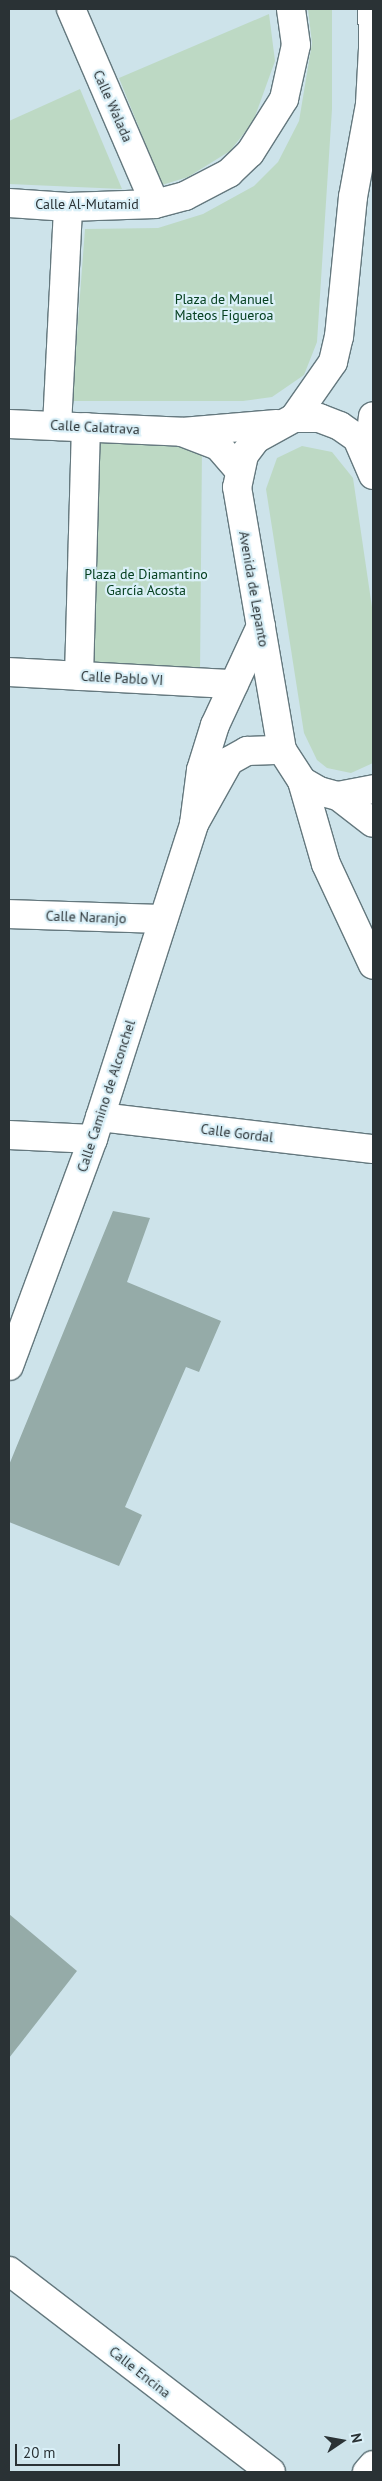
<!DOCTYPE html>
<meta charset="utf-8">
<style>
body{margin:0}
#map{position:relative;width:382px;height:2481px;overflow:hidden;background:#cde3ea;font-family:"PT Sans",sans-serif}
div>[style]{position:absolute}
[style*='--x']{left:calc(var(--x)*1px);top:calc(var(--y)*1px);width:calc(var(--w)*1px);rotate:calc(var(--a)*1deg)}
.green>*{inset:0;background:#bdd9c4}
.building>*{inset:0;background:#95aba8}
.roads{filter:drop-shadow(1px 0 #64787e) drop-shadow(-1px 0 #64787e) drop-shadow(0 1px #64787e) drop-shadow(0 -1px #64787e)}
.pedestrian>*{height:28px;margin:-14px;padding:0 14px;transform-origin:14px;border-radius:14px;background:#fff}
.minor>*{height:28px;margin:-14px;padding:0 14px;transform-origin:14px;border-radius:14px;background:#fff}
span{translate:-50% -50%;white-space:nowrap;text-align:center;line-height:1.15;-webkit-text-stroke:4.5px #daf0f8;paint-order:stroke}
.street-label{font-size:14px;color:#2a3235}
.park-label{font-size:14px;color:#064020}
.frame{position:absolute;inset:0;border:10px solid #2a3235;pointer-events:none}
.north{position:absolute;left:317px;top:2416px;width:50px;height:50px;-webkit-text-stroke:4px #daf0f8;paint-order:stroke;rotate:78deg;font-size:14px;font-weight:700;line-height:20px;text-align:center;color:#2a3235}
.north::after{content:'';display:block;margin:auto;width:18px;height:22px;background:#2a3235;clip-path:polygon(50% 0,100% 100%,50% 72%,0 100%)}
.scale{position:absolute;left:15px;top:2444px;width:105px;height:22px;box-sizing:border-box;border:2px solid #2a3235;border-top:0;padding-left:6px;font-size:15px;line-height:18px;white-space:nowrap;color:#2a3235;-webkit-text-stroke:4px #daf0f8;paint-order:stroke}
</style>
<div id="map">
<div class="green">
<div style="clip-path:polygon(308px 9px,332px 9px,332px 109px,317px 342px,304px 375px,272px 397px,243px 401px,72px 401px,85px 229px,158px 228px,203px 214px,254px 186px,278px 162px,299px 121px,312px 43px)"></div>
<div style="clip-path:polygon(269px 14px,275px 61px,253px 122px,230px 151px,188px 177px,162px 185px,119px 78px)"></div>
<div style="clip-path:polygon(80px 89px,122px 189px,9px 184px,9px 121px)"></div>
<div style="clip-path:polygon(95px 442px,202px 448px,200px 674px,88px 666px)"></div>
<div style="clip-path:polygon(302px 446px,332px 452px,353px 478px,373px 614px,373px 763px,351px 773px,327px 768px,317px 760px,304px 733px,266px 489px,277px 458px)"></div>
</div>
<div class="building">
<div style="clip-path:polygon(113px 1211px,150px 1218px,127px 1282px,221px 1321px,199px 1372px,186px 1367px,125px 1507px,142px 1515px,119px 1566px,9px 1522px,9px 1465px)"></div>
<div style="clip-path:polygon(9px 1914px,77px 1971px,9px 2058px)"></div>
</div>
<div class="roads">
<div class="pedestrian">
<div style="--x:79;--y:676;--w:249;--a:-88.4"></div>
</div>
<div class="minor">
<div style="--x:71;--y:9;--w:212;--a:66.7"></div>
<div style="--x:372;--y:9;--w:38;--a:88"></div>
<div style="--x:9;--y:203;--w:59;--a:3.9"></div>
<div style="--x:68;--y:207;--w:87;--a:-2"></div>
<div style="--x:155;--y:204;--w:31;--a:-15"></div>
<div style="--x:185;--y:196;--w:50;--a:-27.6"></div>
<div style="--x:229;--y:173;--w:29;--a:-44"></div>
<div style="--x:250;--y:153;--w:64;--a:-57.8"></div>
<div style="--x:284;--y:99;--w:55;--a:-77.5"></div>
<div style="--x:296;--y:45;--w:36;--a:-98"></div>
<div style="--x:294;--y:418;--w:68;--a:-55.1"></div>
<div style="--x:333;--y:362;--w:26;--a:-77"></div>
<div style="--x:339;--y:337;--w:141;--a:-84.3"></div>
<div style="--x:353;--y:197;--w:95;--a:-79.6"></div>
<div style="--x:370;--y:104;--w:55;--a:-86.9"></div>
<div style="--x:9;--y:424;--w:173;--a:2.6"></div>
<div style="--x:57;--y:426;--w:219;--a:-87.1"></div>
<div style="--x:368;--y:458;--w:42;--a:-83.2"></div>
<div style="--x:239;--y:470;--w:32;--a:-131"></div>
<div style="--x:218;--y:446;--w:39;--a:-159"></div>
<div style="--x:182;--y:432;--w:95;--a:-4.8"></div>
<div style="--x:373;--y:475;--w:40;--a:-113.4"></div>
<div style="--x:357;--y:438;--w:21;--a:-145"></div>
<div style="--x:340;--y:426;--w:22;--a:-159"></div>
<div style="--x:319;--y:418;--w:25;--a:180"></div>
<div style="--x:294;--y:418;--w:43;--a:151.1"></div>
<div style="--x:256;--y:439;--w:20;--a:127"></div>
<div style="--x:244;--y:455;--w:33;--a:102"></div>
<div style="--x:237;--y:487;--w:267;--a:80.3"></div>
<div style="--x:282;--y:750;--w:37;--a:57"></div>
<div style="--x:302;--y:781;--w:20;--a:30"></div>
<div style="--x:319;--y:791;--w:20;--a:15"></div>
<div style="--x:338;--y:796;--w:36;--a:-11"></div>
<div style="--x:261;--y:626;--w:109;--a:114.9"></div>
<div style="--x:215;--y:725;--w:47;--a:107.3"></div>
<div style="--x:201;--y:770;--w:54;--a:97.4"></div>
<div style="--x:194;--y:824;--w:72;--a:-60.9"></div>
<div style="--x:229;--y:761;--w:21;--a:-29"></div>
<div style="--x:247;--y:751;--w:35;--a:-2"></div>
<div style="--x:9;--y:672;--w:225;--a:3.1"></div>
<div style="--x:302;--y:781;--w:86;--a:73.9"></div>
<div style="--x:326;--y:864;--w:111;--a:65"></div>
<div style="--x:338;--y:796;--w:44;--a:37.6"></div>
<div style="--x:9;--y:914;--w:154;--a:1.9"></div>
<div style="--x:100;--y:1117;--w:275;--a:6.7"></div>
<div style="--x:9;--y:1135;--w:84;--a:2.7"></div>
<div style="--x:9;--y:1366;--w:242;--a:-69.7"></div>
<div style="--x:93;--y:1139;--w:331;--a:-72.2"></div>
<div style="--x:9;--y:2271;--w:330;--a:37.5"></div>
<div style="--x:367;--y:2472;--w:9;--a:-49"></div>
</div>
</div>
<div class="street-label">
<span style="left:113px;top:106px;rotate:66deg">Calle Walada</span>
<span style="left:87px;top:204px">Calle Al-Mutamid</span>
<span style="left:95px;top:427px;rotate:3deg">Calle Calatrava</span>
<span style="left:254px;top:589px;rotate:80deg">Avenida de Lepanto</span>
<span style="left:122px;top:678px;rotate:3deg">Calle Pablo VI</span>
<span style="left:86px;top:917px;rotate:2deg">Calle Naranjo</span>
<span style="left:106px;top:1096px;rotate:-72deg">Calle Camino de Alconchel</span>
<span style="left:237px;top:1133px;rotate:7deg">Calle Gordal</span>
<span style="left:140px;top:2372px;rotate:38deg">Calle Encina</span>
</div>
<div class="park-label">
<span style="left:224px;top:307px">Plaza de Manuel<br>Mateos Figueroa</span>
<span style="left:146px;top:582px">Plaza de Diamantino<br>García Acosta</span>
</div>
<div class="frame"></div>
<div class="north">N</div>
<div class="scale">20 m</div>
</div>
